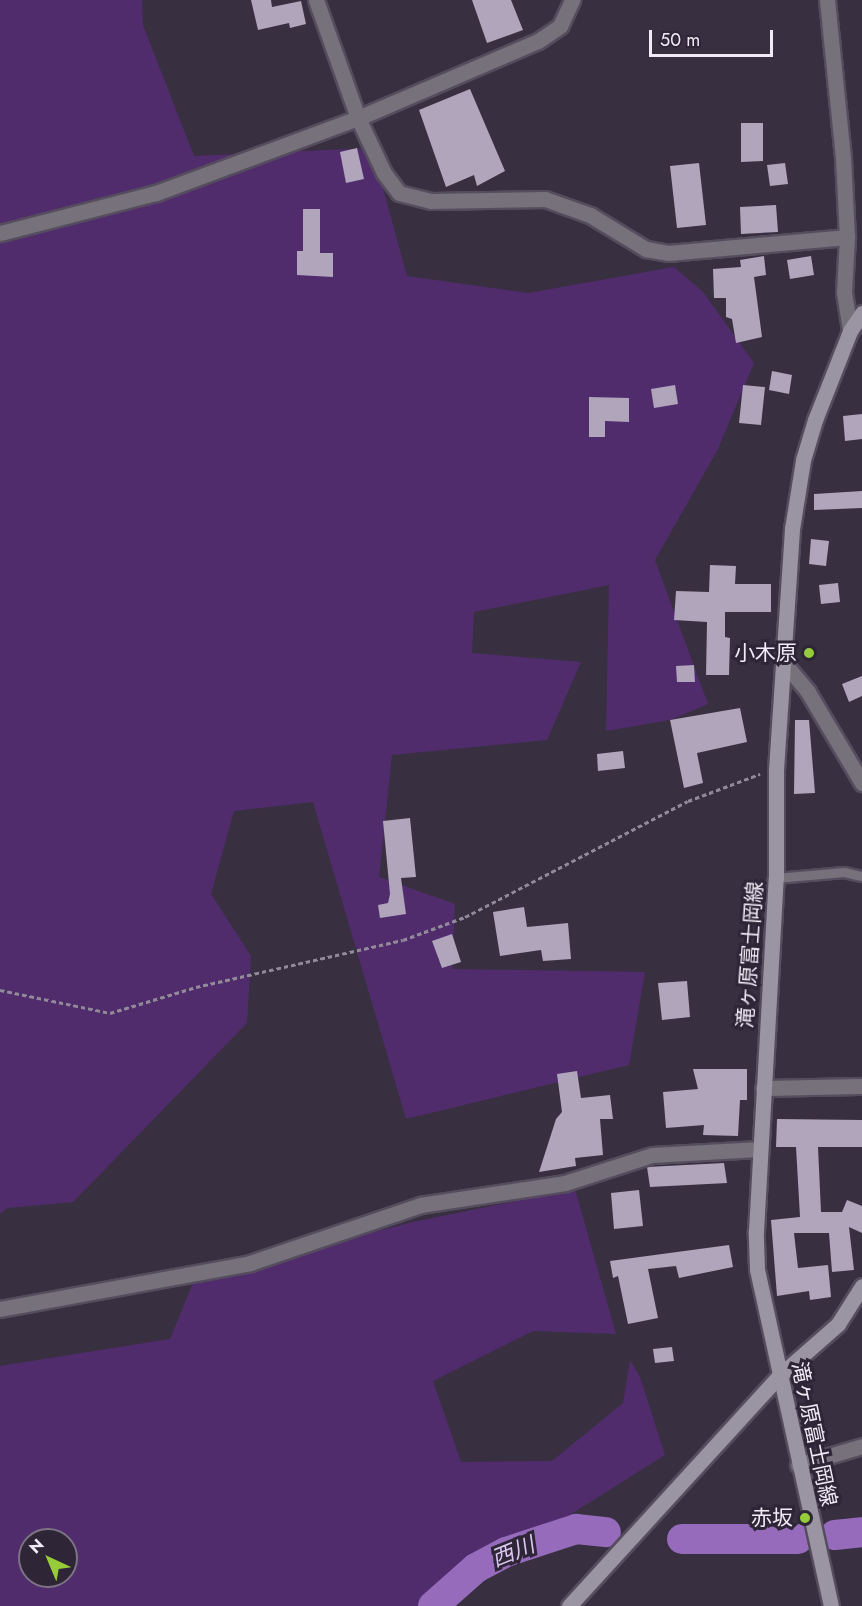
<!DOCTYPE html>
<meta charset="utf-8">
<style>
body{margin:0}
#map{position:relative;width:862px;height:1606px;overflow:hidden;background:#382f41;font-family:Jost,"Noto Sans JP",sans-serif}
div>[style]{position:absolute}
[style*='--x']{left:calc(var(--x)*1px);top:calc(var(--y)*1px);width:calc(var(--w)*1px);rotate:calc(var(--a)*1deg)}
.green>*{inset:0;background:#512c6d}
.river>*{height:30px;margin:-15px;padding:0 15px;transform-origin:15px;border-radius:15px;background:#966bbb}
.building>*{inset:0;background:#b0a5bb}
.path>*{height:3px;margin-top:-1.5px;transform-origin:0;background:repeating-linear-gradient(90deg,#918a98 0 4.5px,transparent 0 7.5px)}
.roads{filter:drop-shadow(2px 0 #554d5e) drop-shadow(-2px 0 #554d5e) drop-shadow(0 2px #554d5e) drop-shadow(0 -2px #554d5e)}
.lane>*{height:9px;margin:-4.5px;padding:0 4.5px;transform-origin:4.5px;border-radius:4.5px;background:#76717b}
.street>*{height:15px;margin:-7.5px;padding:0 7.5px;transform-origin:7.5px;border-radius:7.5px;background:#76717b}
.secondary>*{height:15px;margin:-7.5px;padding:0 7.5px;transform-origin:7.5px;border-radius:7.5px;background:#9b94a2}
.dots>*{width:16px;height:16px;translate:-50% -50%;box-sizing:border-box;border:3px solid #2e2537;border-radius:50%}
span{translate:-50% -50%;white-space:nowrap;text-align:center;line-height:1.15;-webkit-text-stroke:6px #2e2537;paint-order:stroke}
.poi-label{font-size:21px;color:#f0ebf6}
.right{translate:-100% -50%;text-align:right}
.street-label{font-size:21px;color:#f0ebf6}
.water-label{font-size:22px;color:#dbc6f0;font-style:italic}
.north{position:absolute;left:18px;top:1528px;width:60px;height:60px;box-sizing:border-box;background:#2e2537;border:2px solid #7c7483;border-radius:50%;rotate:316deg;font-size:16px;font-weight:700;line-height:24px;text-align:center;color:#f0ebf6}
.north::after{content:'';display:block;margin:auto;width:21px;height:27px;background:#96cc39;clip-path:polygon(50% 0,100% 100%,50% 72%,0 100%)}
.scale{position:absolute;left:649px;top:30px;width:124px;height:27px;box-sizing:border-box;border:3px solid #f0ebf6;border-top:0;padding-left:8px;font-size:18px;line-height:21px;white-space:nowrap;color:#f0ebf6;-webkit-text-stroke:4px #2e2537;paint-order:stroke}
</style>
<div id="map">
<div class="green">
<div style="clip-path:polygon(0 0,142px 0,143px 25px,194px 156px,372px 148px,407px 276px,528px 293px,674px 267px,703px 292px,754px 363px,717px 451px,655px 560px,708px 704px,670px 720px,606px 731px,609px 585px,474px 612px,472px 653px,581px 662px,547px 740px,392px 755px,379px 877px,455px 904px,452px 969px,645px 972px,629px 1065px,406px 1119px,313px 802px,234px 811px,211px 894px,251px 956px,247px 1023px,73px 1202px,7px 1208px,0 1214px)"></div>
<div style="clip-path:polygon(evenodd,575px 1189px,616px 1334px,533px 1331px,433px 1381px,461px 1462px,552px 1461px,623px 1403px,630px 1360px,640px 1377px,665px 1455px,425px 1606px,0 1606px,0 1366px,170px 1339px,195px 1278px,413px 1222px,575px 1189px,30px 1540px,66px 1540px,66px 1576px,30px 1576px,30px 1540px)"></div>
</div>
<div class="river">
<div style="--x:835;--y:1535;--w:27;--a:-6"></div>
<div style="--x:682;--y:1539;--w:116;--a:0"></div>
<div style="--x:433;--y:1606;--w:57;--a:-41.5"></div>
<div style="--x:476;--y:1568;--w:34;--a:-28"></div>
<div style="--x:506;--y:1552;--w:74;--a:-18.2"></div>
<div style="--x:576;--y:1529;--w:30;--a:6"></div>
</div>
<div class="building">
<div style="clip-path:polygon(251px 0,271px 0,272px 7px,301px 1px,306px 24px,290px 28px,289px 23px,258px 30px)"></div>
<div style="clip-path:polygon(472px 0,511px 0,523px 30px,487px 43px)"></div>
<div style="clip-path:polygon(470px 89px,505px 171px,477px 186px,474px 175px,446px 187px,419px 110px)"></div>
<div style="clip-path:polygon(741px 123px,763px 123px,763px 161px,741px 162px)"></div>
<div style="clip-path:polygon(357px 148px,364px 179px,346px 183px,340px 152px)"></div>
<div style="clip-path:polygon(699px 163px,706px 225px,677px 228px,670px 166px)"></div>
<div style="clip-path:polygon(785px 163px,788px 184px,770px 186px,767px 165px)"></div>
<div style="clip-path:polygon(776px 205px,778px 232px,741px 234px,740px 207px)"></div>
<div style="clip-path:polygon(303px 209px,320px 209px,320px 253px,333px 253px,333px 277px,297px 275px,297px 251px,303px 251px)"></div>
<div style="clip-path:polygon(764px 256px,766px 275px,754px 277px,762px 337px,736px 343px,732px 319px,726px 317px,726px 298px,714px 298px,713px 269px,741px 267px,740px 260px)"></div>
<div style="clip-path:polygon(811px 256px,814px 275px,790px 279px,787px 260px)"></div>
<div style="clip-path:polygon(772px 371px,792px 375px,789px 394px,769px 390px)"></div>
<div style="clip-path:polygon(675px 385px,678px 404px,654px 408px,651px 389px)"></div>
<div style="clip-path:polygon(743px 385px,765px 387px,761px 425px,739px 423px)"></div>
<div style="clip-path:polygon(589px 397px,629px 398px,629px 422px,605px 421px,605px 437px,589px 437px)"></div>
<div style="clip-path:polygon(862px 414px,862px 439px,845px 441px,843px 416px)"></div>
<div style="clip-path:polygon(862px 491px,862px 508px,814px 510px,814px 494px)"></div>
<div style="clip-path:polygon(811px 539px,829px 541px,826px 566px,809px 564px)"></div>
<div style="clip-path:polygon(710px 565px,736px 566px,735px 584px,771px 584px,771px 612px,725px 612px,725px 637px,730px 638px,729px 675px,706px 675px,707px 622px,674px 620px,676px 591px,709px 592px)"></div>
<div style="clip-path:polygon(838px 583px,840px 602px,821px 604px,819px 585px)"></div>
<div style="clip-path:polygon(694px 665px,695px 682px,677px 682px,676px 666px)"></div>
<div style="clip-path:polygon(862px 676px,862px 696px,849px 702px,842px 684px)"></div>
<div style="clip-path:polygon(740px 708px,747px 742px,697px 753px,703px 783px,684px 788px,670px 720px)"></div>
<div style="clip-path:polygon(795px 720px,809px 720px,815px 793px,794px 794px)"></div>
<div style="clip-path:polygon(623px 751px,625px 768px,598px 771px,597px 754px)"></div>
<div style="clip-path:polygon(410px 818px,416px 877px,401px 878px,406px 914px,380px 918px,378px 905px,388px 903px,390px 894px,383px 821px)"></div>
<div style="clip-path:polygon(524px 907px,527px 927px,568px 923px,571px 959px,543px 961px,541px 950px,500px 956px,493px 912px)"></div>
<div style="clip-path:polygon(452px 934px,461px 962px,442px 968px,432px 941px)"></div>
<div style="clip-path:polygon(687px 981px,690px 1017px,662px 1020px,658px 983px)"></div>
<div style="clip-path:polygon(693px 1069px,747px 1069px,747px 1100px,740px 1100px,738px 1136px,703px 1135px,704px 1125px,666px 1128px,663px 1092px,698px 1089px)"></div>
<div style="clip-path:polygon(577px 1071px,581px 1098px,610px 1095px,613px 1119px,600px 1119px,603px 1155px,575px 1158px,576px 1166px,539px 1172px,556px 1119px,562px 1112px,557px 1074px)"></div>
<div style="clip-path:polygon(777px 1119px,862px 1120px,862px 1147px,818px 1147px,821px 1212px,842px 1212px,847px 1200px,862px 1206px,862px 1233px,849px 1227px,854px 1270px,832px 1272px,829px 1233px,794px 1233px,798px 1268px,828px 1265px,831px 1297px,810px 1300px,809px 1291px,777px 1296px,771px 1220px,800px 1217px,796px 1147px,776px 1147px)"></div>
<div style="clip-path:polygon(724px 1163px,727px 1183px,650px 1187px,647px 1167px)"></div>
<div style="clip-path:polygon(639px 1190px,643px 1226px,614px 1229px,611px 1193px)"></div>
<div style="clip-path:polygon(729px 1245px,733px 1267px,679px 1278px,676px 1266px,648px 1269px,658px 1318px,628px 1324px,618px 1276px,613px 1278px,610px 1261px)"></div>
<div style="clip-path:polygon(672px 1347px,674px 1361px,655px 1363px,653px 1349px)"></div>
</div>
<div class="path">
<div style="--x:0;--y:990;--w:112;--a:11.8"></div>
<div style="--x:110;--y:1013;--w:90;--a:-16.8"></div>
<div style="--x:196;--y:987;--w:212;--a:-12.8"></div>
<div style="--x:403;--y:940;--w:66;--a:-20.4"></div>
<div style="--x:465;--y:917;--w:251;--a:-27.5"></div>
<div style="--x:688;--y:801;--w:77;--a:-20.6"></div>
</div>
<div class="roads">
<div class="lane">
<div style="--x:776;--y:878;--w:68;--a:-5"></div>
<div style="--x:844;--y:872;--w:18;--a:13"></div>
</div>
<div class="street">
<div style="--x:316;--y:0;--w:125;--a:70.4"></div>
<div style="--x:358;--y:118;--w:61;--a:64.7"></div>
<div style="--x:384;--y:173;--w:25;--a:53"></div>
<div style="--x:399;--y:193;--w:33;--a:14"></div>
<div style="--x:431;--y:201;--w:114;--a:-1"></div>
<div style="--x:545;--y:199;--w:48;--a:19.6"></div>
<div style="--x:590;--y:215;--w:66;--a:31.3"></div>
<div style="--x:646;--y:249;--w:22;--a:10"></div>
<div style="--x:668;--y:253;--w:180;--a:-5.1"></div>
<div style="--x:827;--y:0;--w:159;--a:84.2"></div>
<div style="--x:843;--y:158;--w:79;--a:87.1"></div>
<div style="--x:847;--y:237;--w:55;--a:93.1"></div>
<div style="--x:844;--y:292;--w:39;--a:81"></div>
<div style="--x:0;--y:233;--w:161;--a:-14.4"></div>
<div style="--x:156;--y:193;--w:215;--a:-20.4"></div>
<div style="--x:358;--y:118;--w:196;--a:-23.2"></div>
<div style="--x:538;--y:41;--w:27;--a:-34"></div>
<div style="--x:560;--y:26;--w:29;--a:-65"></div>
<div style="--x:784;--y:663;--w:38;--a:50"></div>
<div style="--x:808;--y:692;--w:106;--a:59.3"></div>
<div style="--x:763;--y:1088;--w:99;--a:-1.2"></div>
<div style="--x:0;--y:1309;--w:254;--a:-10.4"></div>
<div style="--x:250;--y:1263;--w:180;--a:-18.8"></div>
<div style="--x:420;--y:1205;--w:147;--a:-8.6"></div>
<div style="--x:565;--y:1183;--w:91;--a:-17.8"></div>
<div style="--x:652;--y:1155;--w:107;--a:-3.2"></div>
<div style="--x:798;--y:1465;--w:67;--a:-16.5"></div>
</div>
<div class="secondary">
<div style="--x:569;--y:1606;--w:311;--a:-47.6"></div>
<div style="--x:779;--y:1376;--w:79;--a:-41.4"></div>
<div style="--x:838;--y:1324;--w:45;--a:-57.7"></div>
<div style="--x:831;--y:1606;--w:345;--a:-102.4"></div>
<div style="--x:757;--y:1269;--w:38;--a:-92"></div>
<div style="--x:756;--y:1231;--w:354;--a:-86.8"></div>
<div style="--x:776;--y:878;--w:108;--a:-90"></div>
<div style="--x:776;--y:770;--w:242;--a:-86.2"></div>
<div style="--x:792;--y:529;--w:70;--a:-80.9"></div>
<div style="--x:803;--y:460;--w:42;--a:-73.3"></div>
<div style="--x:815;--y:420;--w:96;--a:-68.5"></div>
<div style="--x:850;--y:331;--w:22;--a:-56"></div>
</div>
</div>
<div class="dots">
<div style="left:809px;top:653px;background:#96cc39"></div>
<div style="left:805px;top:1518px;background:#96cc39"></div>
</div>
<div class="poi-label">
<span class="right" style="left:797px;top:653px">小木原</span>
<span class="right" style="left:793px;top:1518px">赤坂</span>
</div>
<div class="street-label">
<span style="left:750px;top:955px;rotate:-86deg">滝ヶ原富士岡線</span>
<span style="left:814px;top:1434px;rotate:78deg">滝ヶ原富士岡線</span>
</div>
<div class="water-label">
<span style="left:513px;top:1552px;rotate:-22deg">西川</span>
</div>
<div class="north">N</div>
<div class="scale">50 m</div>
</div>
